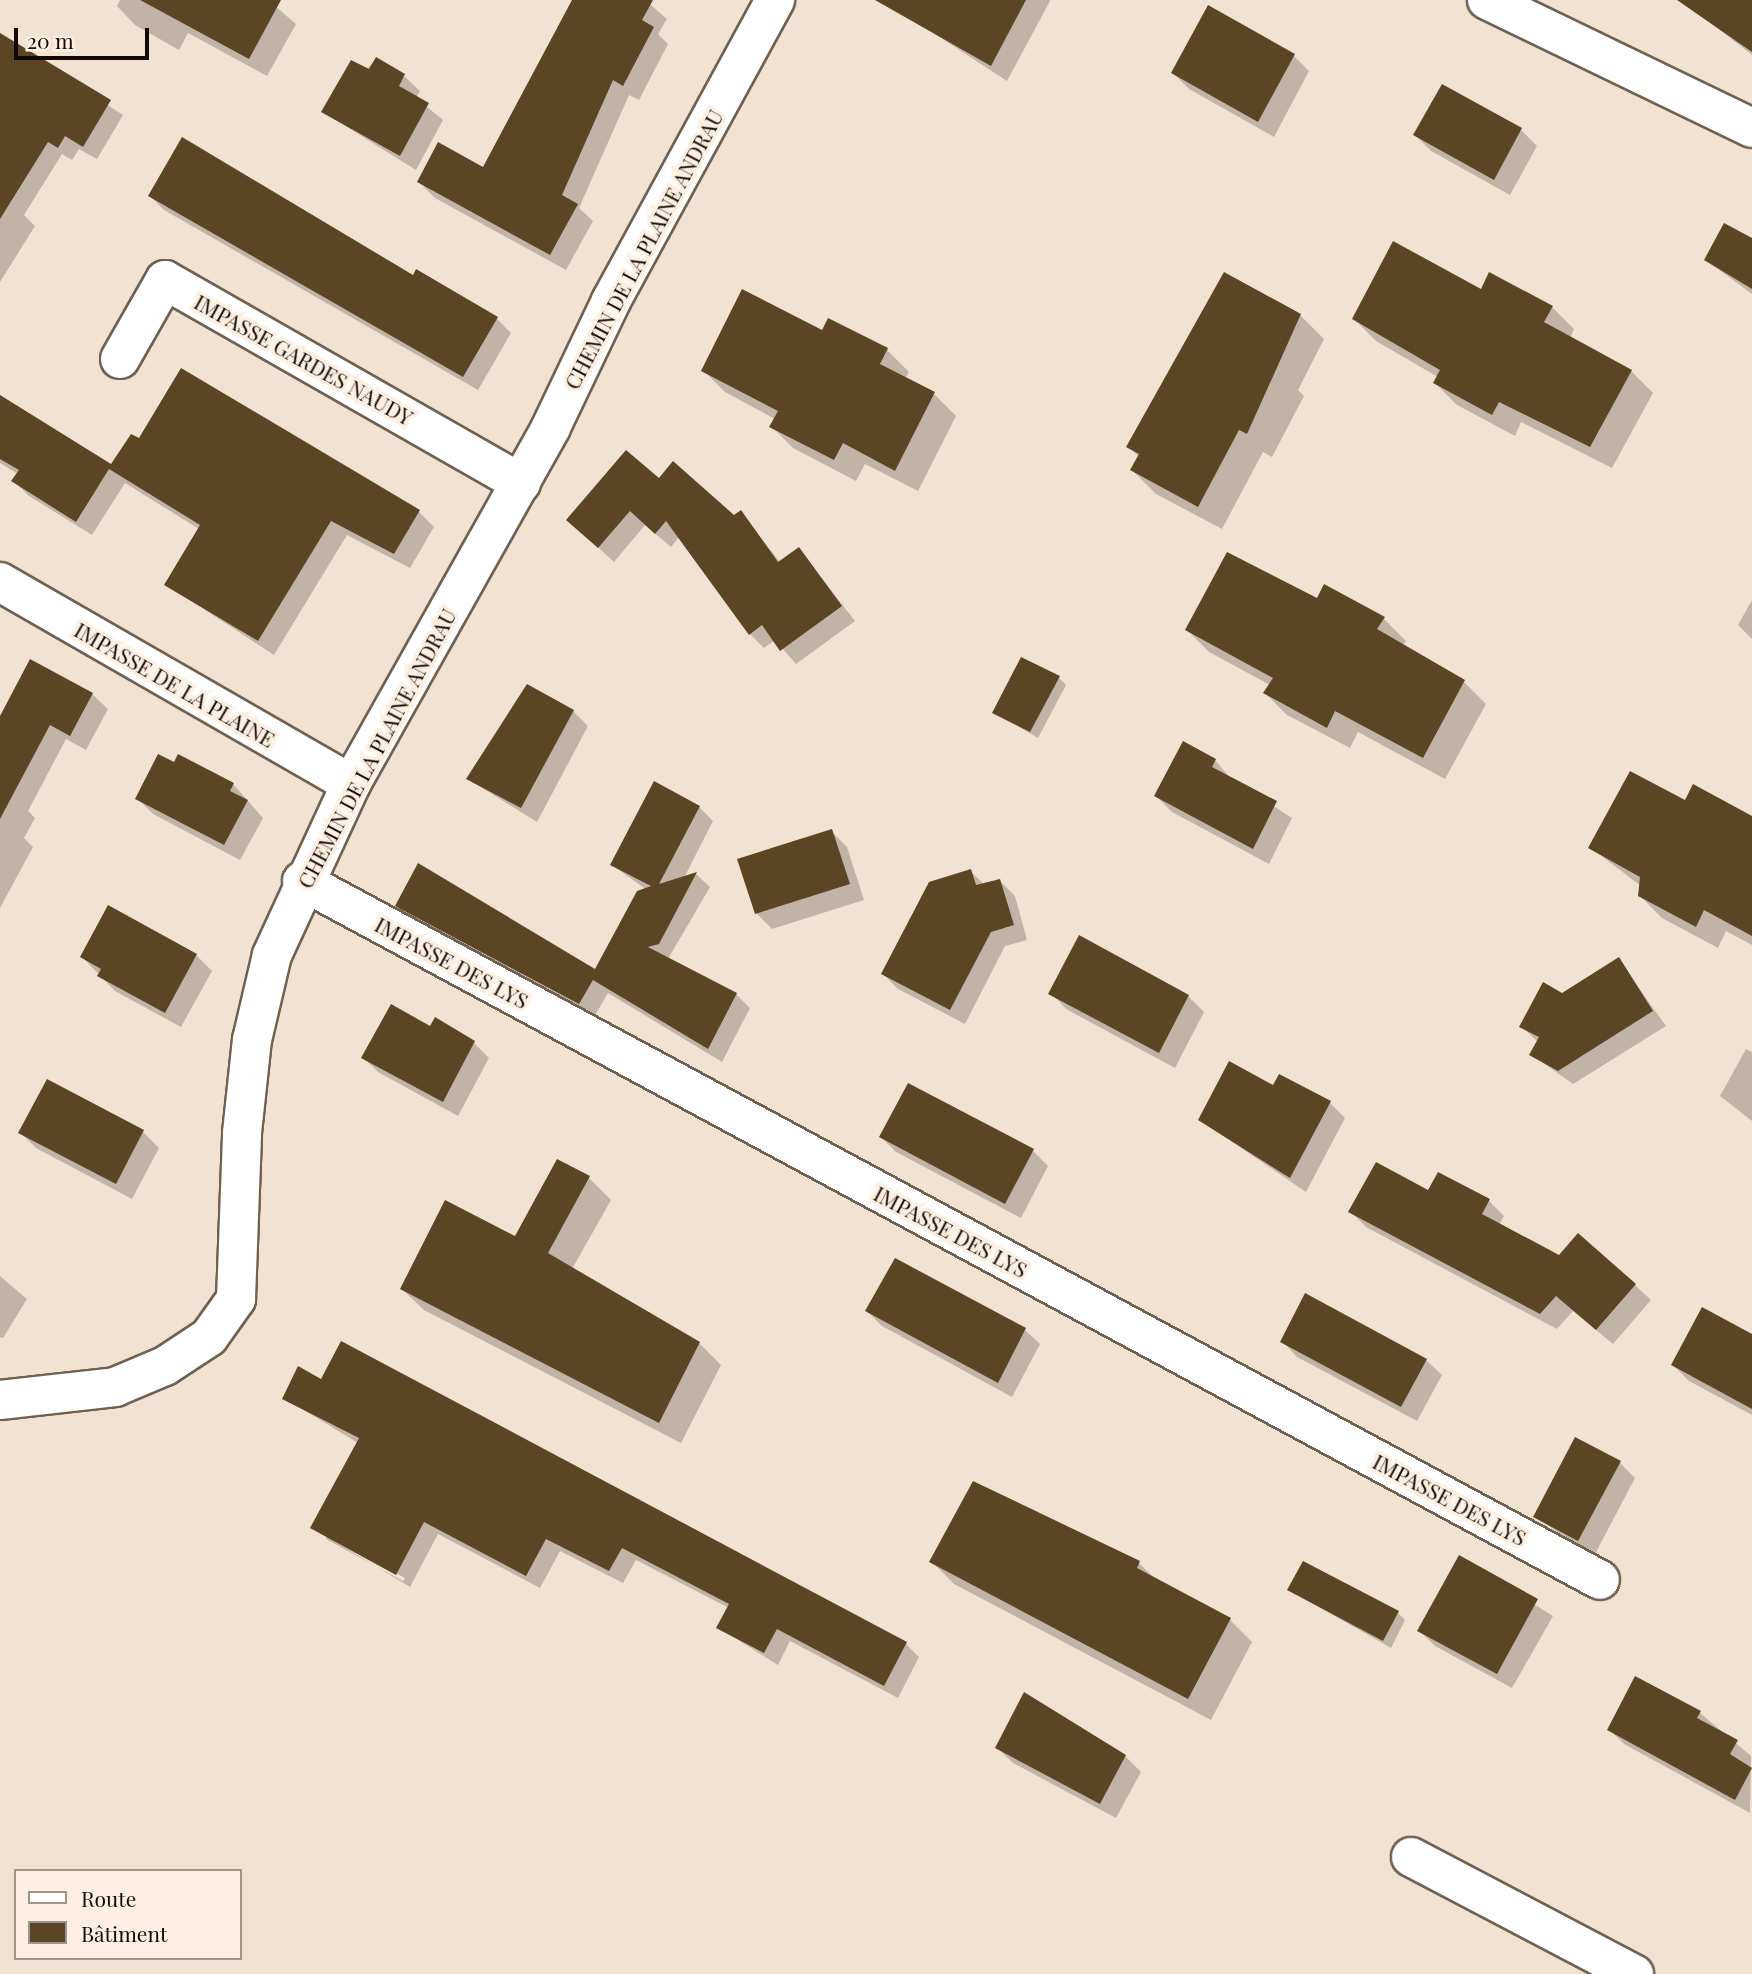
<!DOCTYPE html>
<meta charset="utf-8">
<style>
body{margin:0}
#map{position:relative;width:1752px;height:1974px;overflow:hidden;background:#f2e2d1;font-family:"Playfair Display",serif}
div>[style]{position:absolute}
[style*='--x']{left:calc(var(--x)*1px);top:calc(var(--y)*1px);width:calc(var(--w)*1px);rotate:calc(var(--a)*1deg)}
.shadow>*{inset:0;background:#0003}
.building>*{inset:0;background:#5c4524}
.roads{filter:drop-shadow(2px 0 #6f6152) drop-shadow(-2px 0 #6f6152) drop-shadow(0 2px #6f6152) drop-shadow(0 -2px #6f6152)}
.minor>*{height:38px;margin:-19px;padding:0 19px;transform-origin:19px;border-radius:19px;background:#fff}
span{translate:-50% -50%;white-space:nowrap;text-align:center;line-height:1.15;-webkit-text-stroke:7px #fdf0e2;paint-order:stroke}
.street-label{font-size:21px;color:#100a06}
.legend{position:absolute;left:14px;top:1869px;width:228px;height:91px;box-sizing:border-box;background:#fdf0e2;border:2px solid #9e948a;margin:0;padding:9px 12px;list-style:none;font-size:21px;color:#100a06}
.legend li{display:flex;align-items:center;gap:14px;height:35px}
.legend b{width:35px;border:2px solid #9e948a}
.scale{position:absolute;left:14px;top:28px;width:135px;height:32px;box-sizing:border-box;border:4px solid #100a06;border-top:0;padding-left:9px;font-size:21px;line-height:24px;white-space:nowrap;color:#100a06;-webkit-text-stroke:5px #fdf0e2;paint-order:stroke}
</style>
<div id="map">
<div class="shadow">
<div style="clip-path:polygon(120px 0,268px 0,296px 24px,267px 76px,188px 33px,179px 50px,135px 25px,117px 6px)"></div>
<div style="clip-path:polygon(574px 0,645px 0,667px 19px,658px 34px,668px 44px,639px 100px,629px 95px,579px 208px,593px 221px,566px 270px,435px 198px,419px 182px,484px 169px)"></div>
<div style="clip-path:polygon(927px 0,1049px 0,1050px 1px,1007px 81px,915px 21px)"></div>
<div style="clip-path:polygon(1712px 0,1752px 0,1752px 55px,1701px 15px)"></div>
<div style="clip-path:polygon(0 34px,123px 115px,97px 159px,79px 149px,72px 160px,62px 154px,24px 215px,35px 226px,0 282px)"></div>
<div style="clip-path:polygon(1293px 55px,1309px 71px,1274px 137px,1189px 89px,1173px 73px)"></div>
<div style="clip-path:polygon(376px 60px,404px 76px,420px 91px,416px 98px,443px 120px,416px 170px,323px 112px)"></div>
<div style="clip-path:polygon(1521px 130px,1537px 146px,1510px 195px,1431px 151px,1415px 135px)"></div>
<div style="clip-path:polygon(150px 196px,413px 277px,497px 319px,511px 333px,478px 390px,164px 210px)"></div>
<div style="clip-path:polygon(1752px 240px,1752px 294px,1706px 260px)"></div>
<div style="clip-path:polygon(1482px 291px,1552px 307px,1574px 329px,1570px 338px,1631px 371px,1653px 393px,1612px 468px,1521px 422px,1515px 436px,1457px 405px,1435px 383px,1438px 377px,1376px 341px,1354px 319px)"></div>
<div style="clip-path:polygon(1300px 315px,1324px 339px,1298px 390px,1304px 396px,1272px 457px,1263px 452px,1222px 529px,1156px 494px,1132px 470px,1139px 457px,1128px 446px)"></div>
<div style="clip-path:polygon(823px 332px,887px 350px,909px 372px,905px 379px,934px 394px,956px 416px,918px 491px,865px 464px,856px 481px,793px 448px,771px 426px,775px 419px,725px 392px,703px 370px)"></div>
<div style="clip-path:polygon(182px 370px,419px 512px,434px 527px,410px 568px,347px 535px,274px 655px,167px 585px,199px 529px,125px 483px,92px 535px,29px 496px,14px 481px,18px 474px,0 463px,0 421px,112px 467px,140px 441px)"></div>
<div style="clip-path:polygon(659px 480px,734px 517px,740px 512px,780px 562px,799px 549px,855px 621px,796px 664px,775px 640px,764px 648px,750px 634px,679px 537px,671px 547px,645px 525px,614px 562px,568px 520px)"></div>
<div style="clip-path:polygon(1752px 600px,1752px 639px,1738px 625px)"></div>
<div style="clip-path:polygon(1384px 619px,1406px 641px,1402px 646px,1464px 682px,1486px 704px,1445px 779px,1358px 732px,1350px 748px,1287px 715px,1265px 693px,1270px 685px,1209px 652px,1187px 630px)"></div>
<div style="clip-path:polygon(1059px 678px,1066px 685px,1038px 738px,994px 712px)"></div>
<div style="clip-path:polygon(92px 694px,108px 709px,86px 750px,66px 739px,28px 811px,35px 818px,24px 838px,33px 847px,0 908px,0 719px)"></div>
<div style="clip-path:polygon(573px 711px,588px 726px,537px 822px,468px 779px)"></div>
<div style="clip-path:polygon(1215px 760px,1230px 778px,1292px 818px,1269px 864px,1172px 812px,1156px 796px)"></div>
<div style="clip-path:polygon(175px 764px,233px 784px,263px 818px,240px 860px,153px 814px,137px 798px)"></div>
<div style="clip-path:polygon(1685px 802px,1752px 818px,1752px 945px,1726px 931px,1718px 948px,1662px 918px,1640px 896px,1641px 886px,1591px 848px)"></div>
<div style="clip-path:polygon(699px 807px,713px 821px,684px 878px,696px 874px,710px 887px,668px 959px,736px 994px,750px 1008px,722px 1062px,608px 993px,594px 1017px,411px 920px,397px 906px,595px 972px,647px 890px,612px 865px)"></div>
<div style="clip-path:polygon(831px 831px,847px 847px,864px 900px,772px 929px,756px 913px)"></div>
<div style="clip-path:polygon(970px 871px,984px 884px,1000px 881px,1015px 896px,1027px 940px,1005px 946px,965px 1024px,898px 989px,883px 974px)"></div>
<div style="clip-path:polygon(196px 955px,212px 971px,181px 1027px,115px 991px,82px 957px)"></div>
<div style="clip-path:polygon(1618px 959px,1666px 1026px,1573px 1084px,1532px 1055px,1538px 1042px,1521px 1026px)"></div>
<div style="clip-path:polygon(1051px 993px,1188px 996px,1204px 1012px,1175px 1068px,1066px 1009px)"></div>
<div style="clip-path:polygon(431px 1028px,474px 1043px,489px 1058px,458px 1116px,378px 1072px,363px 1057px)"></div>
<div style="clip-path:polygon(1746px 1049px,1752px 1052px,1752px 1121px,1720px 1096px)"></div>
<div style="clip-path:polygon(1273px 1088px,1330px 1103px,1345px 1118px,1306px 1192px,1200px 1120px)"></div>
<div style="clip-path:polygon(20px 1132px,143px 1132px,159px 1148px,132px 1199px,36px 1148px)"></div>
<div style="clip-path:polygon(881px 1137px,1033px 1151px,1048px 1166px,1021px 1218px,896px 1152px)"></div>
<div style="clip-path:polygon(557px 1161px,589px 1178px,611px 1200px,572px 1269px,699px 1343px,721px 1365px,681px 1443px,424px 1310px,402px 1289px,516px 1238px)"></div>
<div style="clip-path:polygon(1429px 1193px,1489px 1201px,1504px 1216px,1499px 1225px,1560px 1257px,1635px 1285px,1651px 1300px,1613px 1344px,1573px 1311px,1557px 1329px,1366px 1227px,1350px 1211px)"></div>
<div style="clip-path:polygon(896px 1260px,1025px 1330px,1040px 1344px,1012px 1397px,882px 1326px,867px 1311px)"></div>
<div style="clip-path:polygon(0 1276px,27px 1299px,3px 1338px,0 1337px)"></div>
<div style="clip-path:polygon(1752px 1336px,1752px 1415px,1689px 1381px,1673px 1365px)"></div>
<div style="clip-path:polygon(1282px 1341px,1426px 1360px,1442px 1375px,1417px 1421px,1297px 1357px)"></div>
<div style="clip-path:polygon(evenodd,322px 1381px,906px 1644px,919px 1657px,898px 1698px,790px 1641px,778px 1665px,719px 1628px,729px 1608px,636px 1560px,623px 1583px,560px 1551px,540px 1588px,438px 1534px,410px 1587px,313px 1528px,358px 1443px,284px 1398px,322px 1381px,326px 1535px,405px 1578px,403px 1581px,326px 1539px,326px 1535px)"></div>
<div style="clip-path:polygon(1619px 1462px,1635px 1478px,1594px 1556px,1535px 1517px)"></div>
<div style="clip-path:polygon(974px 1484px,1139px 1563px,1158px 1582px,1230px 1620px,1252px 1642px,1211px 1720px,954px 1584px,932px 1562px)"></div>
<div style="clip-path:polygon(1459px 1558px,1553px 1616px,1512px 1688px,1435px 1646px,1420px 1631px)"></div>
<div style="clip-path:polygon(1289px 1590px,1398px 1613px,1405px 1620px,1391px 1648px)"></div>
<div style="clip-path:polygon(1700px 1713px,1751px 1756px,1750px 1813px,1624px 1744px,1609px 1729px)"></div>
<div style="clip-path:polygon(997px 1748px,1125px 1756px,1141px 1772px,1116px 1818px,1013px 1763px)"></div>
</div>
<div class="building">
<div style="clip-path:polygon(140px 0,281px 0,249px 59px)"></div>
<div style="clip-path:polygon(572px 0,653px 0,642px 20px,654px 27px,623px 86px,613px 80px,562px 195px,578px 204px,550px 255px,417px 182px,438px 142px,483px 167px)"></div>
<div style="clip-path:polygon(875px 0,1026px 0,991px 66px)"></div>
<div style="clip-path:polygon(1677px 0,1752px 0,1752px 52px)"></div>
<div style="clip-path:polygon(1208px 5px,1295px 54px,1258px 122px,1171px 73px)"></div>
<div style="clip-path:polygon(0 33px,111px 100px,83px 147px,65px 136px,58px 148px,48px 142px,0 219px)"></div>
<div style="clip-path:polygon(376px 57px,405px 74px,399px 86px,429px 103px,400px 156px,321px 112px,351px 60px,369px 69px)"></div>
<div style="clip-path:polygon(1442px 84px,1522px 128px,1494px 180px,1413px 135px)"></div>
<div style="clip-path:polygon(182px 137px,413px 275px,416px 269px,498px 317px,463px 377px,148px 196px)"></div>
<div style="clip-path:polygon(1724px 223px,1752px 238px,1752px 289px,1704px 260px)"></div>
<div style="clip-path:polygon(1393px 241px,1481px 289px,1489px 272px,1553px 306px,1544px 322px,1632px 370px,1590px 447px,1499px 402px,1492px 415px,1433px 383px,1440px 370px,1352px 319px)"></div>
<div style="clip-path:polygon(1224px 272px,1301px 314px,1247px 434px,1239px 430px,1198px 507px,1130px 470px,1139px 454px,1126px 447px)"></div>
<div style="clip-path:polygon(742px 289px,822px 330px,828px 318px,888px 348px,880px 364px,935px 392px,895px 471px,843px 443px,834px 460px,769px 427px,778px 411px,701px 371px)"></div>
<div style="clip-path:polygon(181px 368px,420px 510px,394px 554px,331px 521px,258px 641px,164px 585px,200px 525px,109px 469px,76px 522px,11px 481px,19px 470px,0 459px,0 395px,111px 464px,131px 434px,139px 438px)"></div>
<div style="clip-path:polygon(626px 450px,659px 478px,673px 461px,734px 515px,741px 510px,778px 562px,799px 547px,842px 606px,780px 651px,762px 625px,749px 635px,666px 521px,655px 534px,630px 511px,598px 548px,566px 520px)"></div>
<div style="clip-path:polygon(1227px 552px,1317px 598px,1324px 584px,1385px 617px,1377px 629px,1465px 680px,1423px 758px,1335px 711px,1327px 728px,1263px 693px,1273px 678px,1185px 630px)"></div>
<div style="clip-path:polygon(1021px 657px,1060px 676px,1030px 732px,992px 713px)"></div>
<div style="clip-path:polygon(30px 659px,93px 693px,70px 736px,50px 725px,0 819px,0 716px)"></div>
<div style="clip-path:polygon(527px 684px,574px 710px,521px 808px,466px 779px)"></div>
<div style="clip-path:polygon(1183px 741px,1216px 759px,1212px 767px,1277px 801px,1253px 849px,1154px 796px)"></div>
<div style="clip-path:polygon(158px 754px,174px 762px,178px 754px,234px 783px,230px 791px,248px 800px,224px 845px,135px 799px)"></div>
<div style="clip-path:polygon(1630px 771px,1685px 800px,1693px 784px,1752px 816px,1752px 936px,1704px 910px,1696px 927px,1638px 896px,1640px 877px,1588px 848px)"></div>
<div style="clip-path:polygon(654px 781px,700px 806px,659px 884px,697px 872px,659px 944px,648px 947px,737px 993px,708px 1049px,593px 980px,579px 1004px,395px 906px,418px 863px,595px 969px,637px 891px,651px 886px,610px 865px)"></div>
<div style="clip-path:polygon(832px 829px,850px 884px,755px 914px,737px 859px)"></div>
<div style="clip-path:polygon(971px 869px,976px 885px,1000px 879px,1014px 925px,991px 932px,950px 1010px,881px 974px,929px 882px)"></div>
<div style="clip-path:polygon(108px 905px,197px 954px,165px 1013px,97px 976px,101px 969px,80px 957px)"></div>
<div style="clip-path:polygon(1079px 935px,1189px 995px,1159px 1053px,1048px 994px)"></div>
<div style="clip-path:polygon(1619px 957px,1653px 1011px,1558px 1071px,1529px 1055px,1539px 1037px,1519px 1027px,1543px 982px,1562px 993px)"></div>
<div style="clip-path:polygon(391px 1004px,430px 1026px,435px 1017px,475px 1041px,443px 1102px,361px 1058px)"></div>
<div style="clip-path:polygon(1229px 1061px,1273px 1085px,1279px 1074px,1331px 1101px,1290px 1178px,1198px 1120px)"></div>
<div style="clip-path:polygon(47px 1079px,144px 1130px,116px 1184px,18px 1133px)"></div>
<div style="clip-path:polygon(908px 1083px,1034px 1149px,1005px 1204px,879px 1137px)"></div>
<div style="clip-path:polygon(557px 1159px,590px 1176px,548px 1253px,700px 1342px,659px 1423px,400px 1289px,445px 1200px,515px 1236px)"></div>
<div style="clip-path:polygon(1376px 1162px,1428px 1190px,1438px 1172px,1490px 1199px,1482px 1214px,1559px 1255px,1578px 1233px,1636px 1284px,1596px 1330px,1556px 1296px,1540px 1314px,1348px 1212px)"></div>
<div style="clip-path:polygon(895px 1258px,1026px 1328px,998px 1383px,865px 1311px)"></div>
<div style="clip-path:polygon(1305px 1293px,1427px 1359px,1401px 1407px,1280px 1342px)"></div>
<div style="clip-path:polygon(1702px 1307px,1752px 1334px,1752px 1409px,1671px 1365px)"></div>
<div style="clip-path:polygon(341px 1341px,907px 1642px,884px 1686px,777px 1629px,764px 1653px,716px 1628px,729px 1604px,622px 1548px,609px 1571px,546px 1539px,526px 1576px,424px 1522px,396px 1575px,310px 1528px,359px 1438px,282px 1399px,298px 1366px,321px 1379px)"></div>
<div style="clip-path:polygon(1575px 1437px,1621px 1461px,1578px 1541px,1533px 1517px)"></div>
<div style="clip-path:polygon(973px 1481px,1140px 1561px,1137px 1568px,1231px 1618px,1188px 1699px,929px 1562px)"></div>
<div style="clip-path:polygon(1459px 1555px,1538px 1599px,1497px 1674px,1417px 1631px)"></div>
<div style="clip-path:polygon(1303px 1561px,1399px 1611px,1383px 1641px,1287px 1590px)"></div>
<div style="clip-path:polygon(1635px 1676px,1701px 1711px,1697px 1718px,1738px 1740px,1730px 1754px,1752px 1768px,1735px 1800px,1607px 1730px)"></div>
<div style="clip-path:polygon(1024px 1692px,1126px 1755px,1100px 1804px,995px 1748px)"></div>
</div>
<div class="roads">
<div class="minor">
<div style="--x:1487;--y:0;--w:294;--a:25.8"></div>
<div style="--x:120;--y:359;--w:91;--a:-60.3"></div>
<div style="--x:165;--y:280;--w:410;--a:29.7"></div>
<div style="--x:0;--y:582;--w:405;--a:29.9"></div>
<div style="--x:302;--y:881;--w:1474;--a:28.3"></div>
<div style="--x:0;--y:1400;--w:116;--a:-6.4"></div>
<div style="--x:115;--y:1387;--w:54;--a:-22.8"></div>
<div style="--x:165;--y:1366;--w:53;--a:-33.4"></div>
<div style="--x:209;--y:1337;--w:47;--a:-54.6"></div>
<div style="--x:236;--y:1299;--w:166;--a:-87.9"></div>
<div style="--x:242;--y:1133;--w:94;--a:-83.9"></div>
<div style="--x:252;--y:1040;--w:87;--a:-76.8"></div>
<div style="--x:272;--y:955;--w:188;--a:-65.2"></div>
<div style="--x:351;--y:784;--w:409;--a:-60.7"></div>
<div style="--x:551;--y:427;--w:140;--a:-64.5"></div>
<div style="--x:611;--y:301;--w:343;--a:-61.4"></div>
<div style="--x:1411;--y:1857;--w:252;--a:27.7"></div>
</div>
</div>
<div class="street-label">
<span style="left:643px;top:249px;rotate:-62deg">CHEMIN DE LA PLAINE ANDRAU</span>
<span style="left:304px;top:359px;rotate:29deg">IMPASSE GARDES NAUDY</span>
<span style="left:175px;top:684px;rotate:30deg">IMPASSE DE LA PLAINE</span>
<span style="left:376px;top:748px;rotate:-62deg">CHEMIN DE LA PLAINE ANDRAU</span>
<span style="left:452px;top:962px;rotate:28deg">IMPASSE DES LYS</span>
<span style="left:951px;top:1231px;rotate:28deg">IMPASSE DES LYS</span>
<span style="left:1450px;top:1499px;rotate:28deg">IMPASSE DES LYS</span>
</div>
<ul class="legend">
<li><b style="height:9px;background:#fff"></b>Route</li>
<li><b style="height:19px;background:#5c4524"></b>Bâtiment</li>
</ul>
<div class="scale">20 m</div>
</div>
